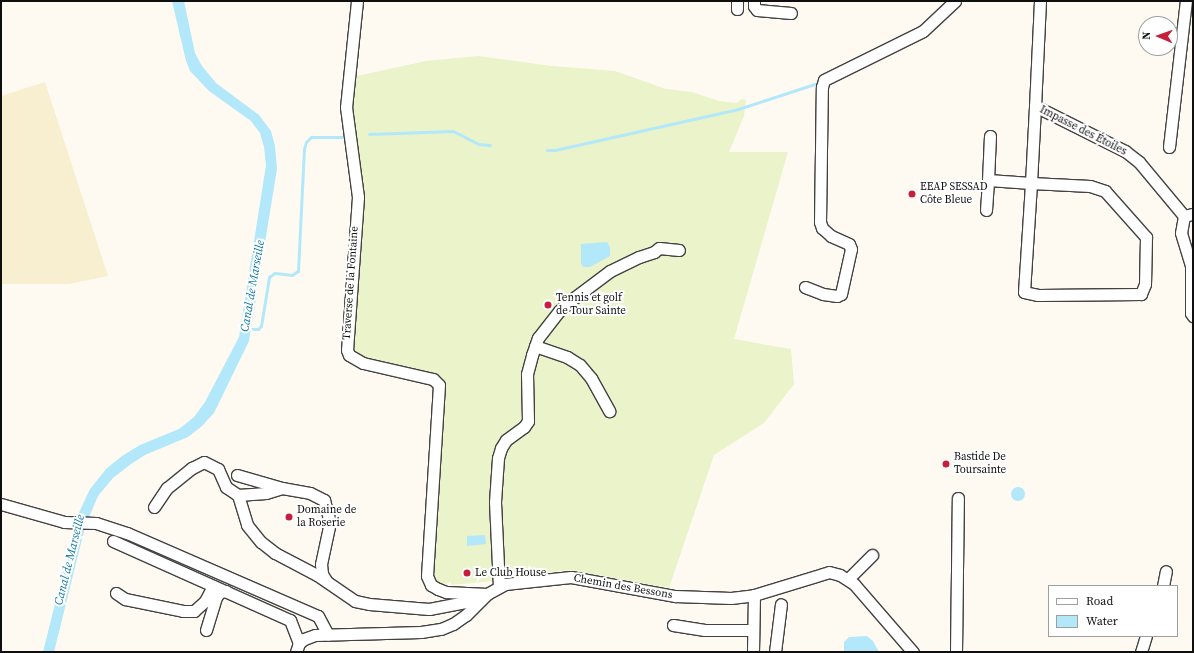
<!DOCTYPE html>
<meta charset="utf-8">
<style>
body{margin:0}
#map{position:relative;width:1194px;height:653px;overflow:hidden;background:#fffaf1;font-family:"Source Serif 4",serif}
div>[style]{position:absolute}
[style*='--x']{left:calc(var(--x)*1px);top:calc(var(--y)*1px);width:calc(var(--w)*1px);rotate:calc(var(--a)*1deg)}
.farmland>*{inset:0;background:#f7efcf}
.pitch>*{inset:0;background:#eaf3ca}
.water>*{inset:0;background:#b2e8fa}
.round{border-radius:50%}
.stream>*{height:3px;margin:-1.5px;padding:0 1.5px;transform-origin:1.5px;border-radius:1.5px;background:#b2e8fa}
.roads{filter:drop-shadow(1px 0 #424242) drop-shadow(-1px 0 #424242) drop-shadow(0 1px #424242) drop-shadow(0 -1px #424242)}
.minor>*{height:11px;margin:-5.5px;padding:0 5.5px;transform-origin:5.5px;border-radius:5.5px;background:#fff}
.dots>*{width:11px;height:11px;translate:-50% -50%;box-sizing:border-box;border:2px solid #fff;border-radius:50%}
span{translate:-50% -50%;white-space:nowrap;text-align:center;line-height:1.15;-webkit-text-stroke:4px #fff;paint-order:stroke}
.street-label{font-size:11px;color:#0f0f0f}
.poi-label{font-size:11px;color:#0f0f0f}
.left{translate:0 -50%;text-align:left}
.water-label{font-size:12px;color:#1079a9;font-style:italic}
.frame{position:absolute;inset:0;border:2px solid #0f0f0f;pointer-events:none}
.legend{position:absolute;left:1048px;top:585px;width:130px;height:52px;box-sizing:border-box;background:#fff;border:1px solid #9f9f9f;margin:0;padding:5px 7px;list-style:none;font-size:12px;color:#0f0f0f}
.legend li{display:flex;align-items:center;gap:8px;height:20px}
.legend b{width:20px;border:1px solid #9f9f9f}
.north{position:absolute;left:1138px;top:16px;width:40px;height:40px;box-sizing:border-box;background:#fff;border:1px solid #9f9f9f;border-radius:50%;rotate:272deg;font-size:11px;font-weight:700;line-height:16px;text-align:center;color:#0f0f0f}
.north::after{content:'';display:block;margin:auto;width:14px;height:18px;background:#c81e3b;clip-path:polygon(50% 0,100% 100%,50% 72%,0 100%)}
</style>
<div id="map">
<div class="farmland">
<div style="clip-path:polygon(45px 82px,108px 276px,69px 284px,1px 284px,1px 96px)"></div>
</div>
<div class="pitch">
<div style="clip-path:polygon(478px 56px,552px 66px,615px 71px,666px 89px,692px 92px,719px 101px,737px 103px,741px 99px,746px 100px,744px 116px,729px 152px,788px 152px,734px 339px,791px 349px,794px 384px,764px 423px,714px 455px,669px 588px,571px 570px,506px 577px,503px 573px,493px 581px,451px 585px,451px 582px,444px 584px,443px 587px,439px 586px,429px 576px,437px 473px,440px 470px,442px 454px,437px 450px,441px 381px,365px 361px,350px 349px,359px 196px,348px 111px,352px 77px,426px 61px)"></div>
</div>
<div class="water">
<div style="clip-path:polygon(172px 1px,184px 1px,195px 53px,202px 66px,216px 83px,259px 115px,271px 131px,275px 146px,277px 169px,249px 341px,214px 413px,202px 426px,188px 437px,145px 455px,131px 464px,113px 478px,98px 496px,85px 527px,54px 652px,43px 652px,76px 519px,90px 489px,107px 468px,122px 456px,140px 445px,179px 429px,194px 417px,205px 402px,239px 337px,266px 165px,264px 147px,260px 133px,251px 121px,209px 91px,190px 71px,186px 61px)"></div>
<div style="clip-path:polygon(607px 242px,610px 247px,610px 256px,590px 267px,583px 267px,581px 263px,581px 244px)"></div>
<div class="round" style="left:1011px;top:487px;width:14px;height:14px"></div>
<div style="clip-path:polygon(485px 535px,486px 544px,467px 546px,467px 536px)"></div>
<div style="clip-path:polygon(867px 636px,873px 641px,879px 652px,844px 652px,844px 642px,849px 637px)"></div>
</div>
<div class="stream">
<div style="--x:369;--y:134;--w:84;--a:-2"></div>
<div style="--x:453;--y:131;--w:28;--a:27"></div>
<div style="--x:478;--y:144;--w:12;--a:5"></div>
<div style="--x:547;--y:150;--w:8;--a:0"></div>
<div style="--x:555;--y:150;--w:188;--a:-12.6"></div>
<div style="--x:738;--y:109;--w:84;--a:-18"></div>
<div style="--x:248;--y:329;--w:10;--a:0"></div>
<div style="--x:258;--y:329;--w:4;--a:-45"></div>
<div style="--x:261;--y:326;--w:50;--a:-80.7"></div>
<div style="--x:269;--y:277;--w:7;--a:-34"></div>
<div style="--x:275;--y:273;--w:17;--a:7"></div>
<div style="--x:292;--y:275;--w:7;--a:-34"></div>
<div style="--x:298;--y:271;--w:122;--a:-87.2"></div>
<div style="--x:304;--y:149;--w:7;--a:-74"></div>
<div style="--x:306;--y:142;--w:7;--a:-45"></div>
<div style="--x:311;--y:137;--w:36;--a:0"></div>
</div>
<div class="roads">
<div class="minor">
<div style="--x:357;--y:1;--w:107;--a:95.9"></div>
<div style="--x:346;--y:107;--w:91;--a:82.4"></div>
<div style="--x:358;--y:197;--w:153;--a:94.1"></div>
<div style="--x:347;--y:350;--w:5;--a:68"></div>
<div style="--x:349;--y:355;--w:16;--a:30"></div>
<div style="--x:363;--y:363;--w:72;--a:12.9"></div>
<div style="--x:433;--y:379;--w:8;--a:45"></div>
<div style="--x:439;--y:385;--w:191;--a:93.6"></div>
<div style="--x:427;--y:576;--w:10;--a:66"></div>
<div style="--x:431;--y:585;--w:8;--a:30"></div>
<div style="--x:438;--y:589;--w:9;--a:21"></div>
<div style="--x:446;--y:592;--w:41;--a:2.8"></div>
<div style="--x:754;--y:1;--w:5;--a:90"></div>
<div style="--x:754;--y:6;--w:5;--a:53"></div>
<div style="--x:757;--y:10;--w:34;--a:5"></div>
<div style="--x:1040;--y:1;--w:105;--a:92.7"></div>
<div style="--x:1035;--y:106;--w:101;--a:26.6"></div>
<div style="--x:1125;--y:151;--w:18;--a:38"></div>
<div style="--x:1139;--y:162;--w:70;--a:50.2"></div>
<div style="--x:1184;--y:216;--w:9;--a:-13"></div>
<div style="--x:737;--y:9;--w:8;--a:-90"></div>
<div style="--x:1169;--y:147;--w:147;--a:-83.4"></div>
<div style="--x:988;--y:180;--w:44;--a:-87.4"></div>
<div style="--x:1031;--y:183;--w:59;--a:2.9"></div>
<div style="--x:1090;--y:186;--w:16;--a:18"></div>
<div style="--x:1105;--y:191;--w:62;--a:48.3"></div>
<div style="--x:1146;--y:237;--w:47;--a:91.2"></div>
<div style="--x:1145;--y:284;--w:11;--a:112"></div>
<div style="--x:1141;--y:294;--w:103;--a:179.4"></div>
<div style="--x:1038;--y:295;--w:14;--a:-168"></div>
<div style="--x:1024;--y:292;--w:109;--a:-86.3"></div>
<div style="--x:986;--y:210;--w:30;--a:-86"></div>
<div style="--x:988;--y:180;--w:43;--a:4"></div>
<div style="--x:1031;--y:183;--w:77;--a:-87"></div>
<div style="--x:1184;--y:216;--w:17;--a:100"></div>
<div style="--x:1181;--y:233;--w:34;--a:73"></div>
<div style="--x:1191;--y:266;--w:47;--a:90"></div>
<div style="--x:1191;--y:313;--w:4;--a:56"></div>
<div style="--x:805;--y:287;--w:19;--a:21"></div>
<div style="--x:823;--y:294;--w:14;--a:8"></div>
<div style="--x:837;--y:296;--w:4;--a:-27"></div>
<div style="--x:841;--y:294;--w:46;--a:-77.5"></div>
<div style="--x:851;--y:249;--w:5;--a:-112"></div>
<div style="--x:849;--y:244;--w:20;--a:-156"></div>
<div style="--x:831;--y:236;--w:12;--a:-138"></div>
<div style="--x:822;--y:228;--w:6;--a:-108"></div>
<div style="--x:820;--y:222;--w:135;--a:-89.2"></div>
<div style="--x:822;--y:87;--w:7;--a:-74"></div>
<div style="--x:824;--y:80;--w:110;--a:-26.3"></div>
<div style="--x:923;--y:31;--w:44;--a:-43.2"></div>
<div style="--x:535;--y:346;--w:34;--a:19"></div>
<div style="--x:567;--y:357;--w:15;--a:32"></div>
<div style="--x:580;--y:365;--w:17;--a:50"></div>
<div style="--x:591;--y:378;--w:38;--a:61"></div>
<div style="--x:237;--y:475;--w:47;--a:16.1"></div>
<div style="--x:282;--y:488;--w:28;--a:10"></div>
<div style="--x:310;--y:493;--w:16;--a:27"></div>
<div style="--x:324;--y:500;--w:23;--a:75"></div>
<div style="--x:330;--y:522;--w:43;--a:102.1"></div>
<div style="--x:321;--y:564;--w:10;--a:84"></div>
<div style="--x:322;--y:574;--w:9;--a:58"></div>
<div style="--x:238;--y:495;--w:28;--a:-4"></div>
<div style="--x:266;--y:493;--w:17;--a:-17"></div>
<div style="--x:1;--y:504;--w:66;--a:15.9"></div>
<div style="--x:64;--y:522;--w:32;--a:2"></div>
<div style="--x:96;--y:523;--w:33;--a:18"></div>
<div style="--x:127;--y:533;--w:208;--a:23.5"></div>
<div style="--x:318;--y:616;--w:21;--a:62"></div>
<div style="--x:154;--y:507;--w:23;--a:-56"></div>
<div style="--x:167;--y:488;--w:32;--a:-39"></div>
<div style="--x:192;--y:468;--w:13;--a:-27"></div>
<div style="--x:204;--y:462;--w:16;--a:27"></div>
<div style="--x:218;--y:469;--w:20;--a:66"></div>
<div style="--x:226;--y:487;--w:14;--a:34"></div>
<div style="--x:238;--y:495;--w:31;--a:73"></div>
<div style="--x:247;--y:525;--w:22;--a:51"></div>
<div style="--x:261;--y:542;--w:18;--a:38"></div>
<div style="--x:275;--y:553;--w:47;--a:27.6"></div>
<div style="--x:317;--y:575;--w:46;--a:34.4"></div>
<div style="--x:355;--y:601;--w:14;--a:12"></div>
<div style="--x:369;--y:604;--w:60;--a:4.8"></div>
<div style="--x:429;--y:609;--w:53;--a:-10.9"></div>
<div style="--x:113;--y:541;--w:194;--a:24.1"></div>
<div style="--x:290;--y:620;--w:25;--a:69"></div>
<div style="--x:848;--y:579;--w:34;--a:-45"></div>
<div style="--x:1163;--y:586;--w:15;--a:-79"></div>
<div style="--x:499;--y:587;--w:85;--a:-92.7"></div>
<div style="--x:495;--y:502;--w:44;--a:-86.1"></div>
<div style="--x:498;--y:458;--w:10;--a:-73"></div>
<div style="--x:501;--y:448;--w:9;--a:-58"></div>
<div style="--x:506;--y:440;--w:22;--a:-36"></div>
<div style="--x:524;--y:427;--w:7;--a:-56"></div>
<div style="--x:528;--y:421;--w:47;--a:-91.2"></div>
<div style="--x:527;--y:374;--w:20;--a:-75"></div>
<div style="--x:532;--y:355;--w:18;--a:-71"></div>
<div style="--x:538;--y:338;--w:34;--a:-52"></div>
<div style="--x:559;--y:311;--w:20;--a:-41"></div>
<div style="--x:574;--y:298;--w:45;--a:-36.9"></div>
<div style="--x:610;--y:271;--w:32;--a:-26"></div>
<div style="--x:639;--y:257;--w:16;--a:-18"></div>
<div style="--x:654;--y:252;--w:6;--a:-39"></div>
<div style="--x:659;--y:248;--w:20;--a:6"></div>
<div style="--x:116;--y:593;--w:11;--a:34"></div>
<div style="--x:125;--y:599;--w:59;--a:11.7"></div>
<div style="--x:183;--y:611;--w:11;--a:0"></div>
<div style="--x:194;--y:611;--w:15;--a:-42"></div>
<div style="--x:205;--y:601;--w:17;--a:-62"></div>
<div style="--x:673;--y:625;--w:32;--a:9"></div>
<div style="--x:705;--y:630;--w:48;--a:0"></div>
<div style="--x:206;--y:630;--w:34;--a:-73"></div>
<div style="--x:216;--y:597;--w:6;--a:-51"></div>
<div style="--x:220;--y:592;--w:6;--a:-9"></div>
<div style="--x:296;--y:652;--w:9;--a:-72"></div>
<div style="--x:299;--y:643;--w:6;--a:-39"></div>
<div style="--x:304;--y:639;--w:12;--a:-20"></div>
<div style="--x:315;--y:635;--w:106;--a:-1.6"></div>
<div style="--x:421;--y:632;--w:20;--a:-9"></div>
<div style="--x:441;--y:629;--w:13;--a:-23"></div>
<div style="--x:453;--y:624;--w:16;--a:-35"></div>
<div style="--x:466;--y:615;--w:30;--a:-45"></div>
<div style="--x:487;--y:594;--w:21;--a:-29"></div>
<div style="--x:505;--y:584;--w:66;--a:-6.1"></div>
<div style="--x:571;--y:577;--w:106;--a:10.4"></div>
<div style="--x:675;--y:596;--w:56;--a:2"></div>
<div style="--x:731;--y:598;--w:23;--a:-7"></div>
<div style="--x:754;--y:595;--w:78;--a:-17"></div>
<div style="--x:829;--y:572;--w:11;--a:15"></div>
<div style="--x:840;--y:575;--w:17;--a:33"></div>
<div style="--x:854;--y:584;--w:90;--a:49.1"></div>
<div style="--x:753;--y:652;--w:57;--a:-89"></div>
<div style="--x:775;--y:652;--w:48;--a:-82.9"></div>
<div style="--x:956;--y:652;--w:154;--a:-89.3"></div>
<div style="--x:1141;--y:652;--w:17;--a:-73"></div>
</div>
</div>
<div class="dots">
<div style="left:912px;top:194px;background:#c81e3b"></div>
<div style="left:548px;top:305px;background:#c81e3b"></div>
<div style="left:946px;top:464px;background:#c81e3b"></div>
<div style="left:289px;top:517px;background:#c81e3b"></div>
<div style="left:467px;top:573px;background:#c81e3b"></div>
</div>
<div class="street-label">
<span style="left:1083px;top:131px;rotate:27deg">Impasse des Étoiles</span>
<span style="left:351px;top:283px;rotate:-86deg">Traverse de la Fontaine</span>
<span style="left:623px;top:587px;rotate:10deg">Chemin des Bessons</span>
</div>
<div class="poi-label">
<span class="left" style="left:920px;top:194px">EEAP SESSAD<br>Côte Bleue</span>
<span class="left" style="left:556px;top:305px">Tennis et golf<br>de Tour Sainte</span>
<span class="left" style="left:954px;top:464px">Bastide De<br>Toursainte</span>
<span class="left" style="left:297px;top:517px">Domaine de<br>la Roserie</span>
<span class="left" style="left:475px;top:573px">Le Club House</span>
</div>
<div class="water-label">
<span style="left:253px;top:286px;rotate:-80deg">Canal de Marseille</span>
<span style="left:70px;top:560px;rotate:-76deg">Canal de Marseille</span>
</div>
<div class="frame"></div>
<ul class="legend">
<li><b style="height:5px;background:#fff"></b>Road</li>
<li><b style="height:11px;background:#b2e8fa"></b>Water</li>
</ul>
<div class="north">N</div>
</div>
